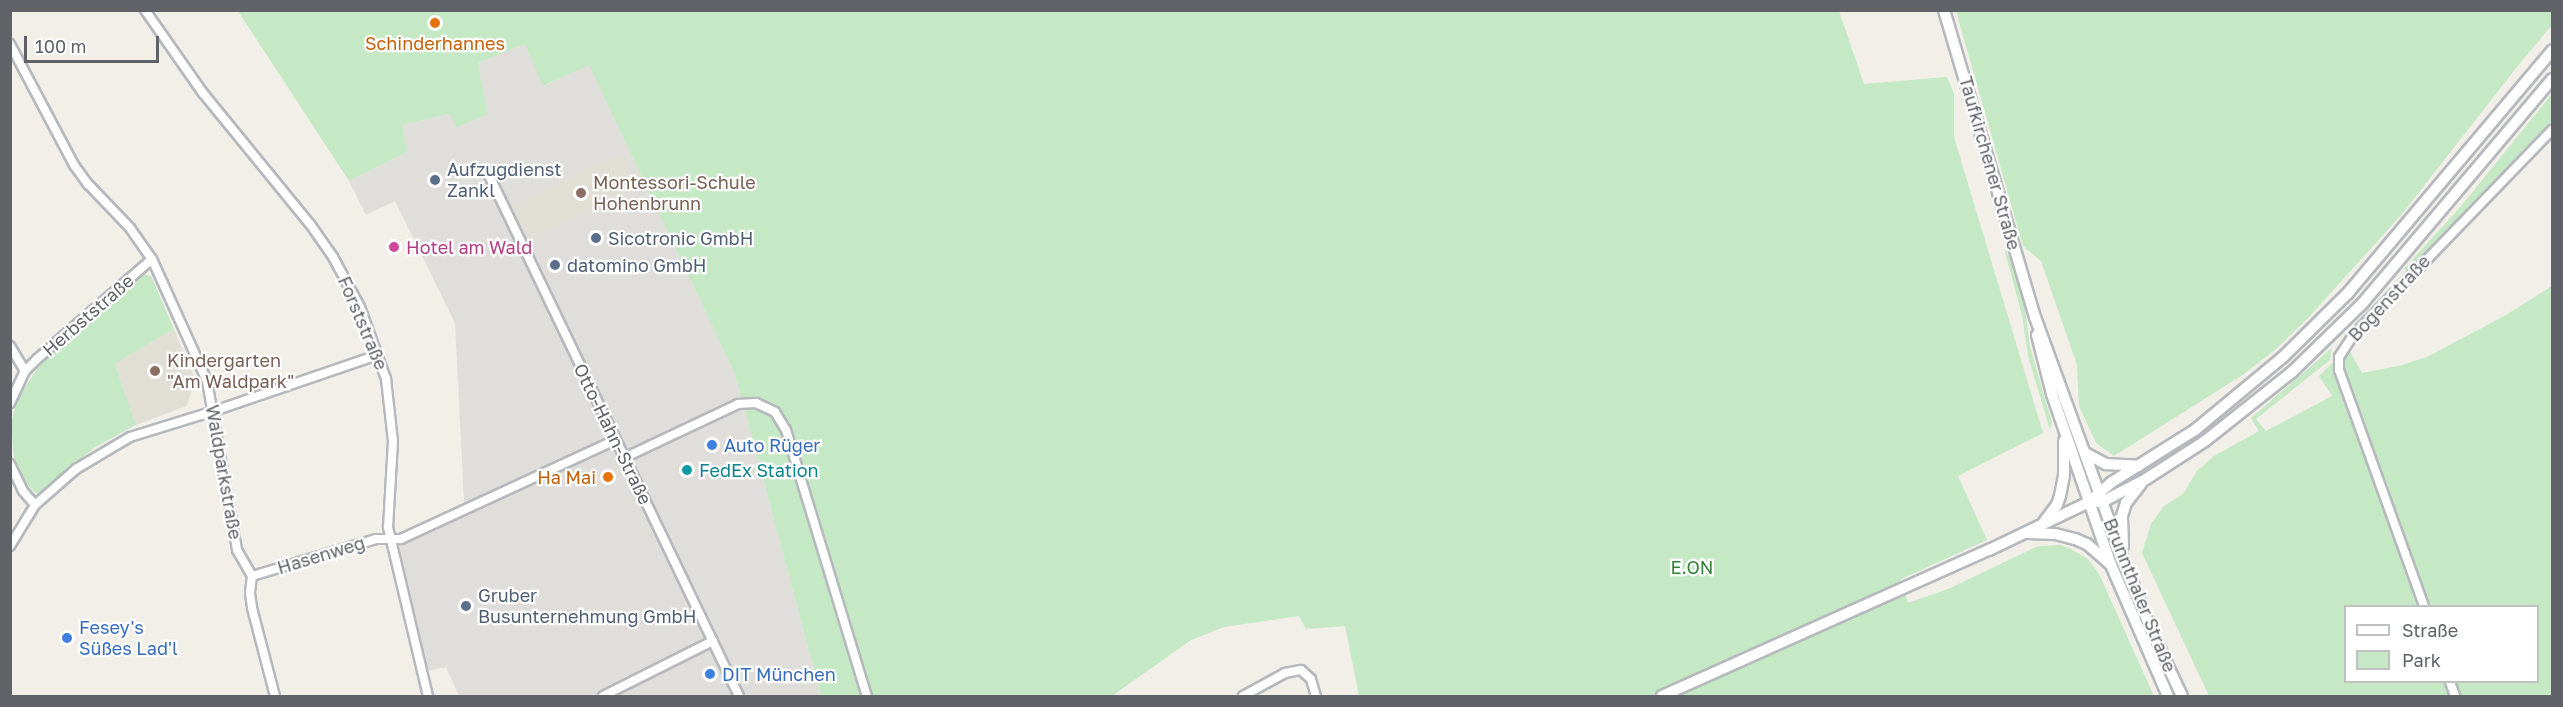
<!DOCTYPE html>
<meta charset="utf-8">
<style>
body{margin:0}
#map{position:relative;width:2563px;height:707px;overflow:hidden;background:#f1efe8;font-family:"Golos Text",sans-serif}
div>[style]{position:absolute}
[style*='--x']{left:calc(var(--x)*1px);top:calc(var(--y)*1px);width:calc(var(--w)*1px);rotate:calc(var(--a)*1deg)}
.industrial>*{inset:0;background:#e0deda}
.education>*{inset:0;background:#e1ded6}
.green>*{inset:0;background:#c5e8c5}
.roads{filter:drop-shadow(2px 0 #b5b8bc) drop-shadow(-2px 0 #b5b8bc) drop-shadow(0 2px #b5b8bc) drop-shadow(0 -2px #b5b8bc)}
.street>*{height:8px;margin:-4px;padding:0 4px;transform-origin:4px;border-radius:4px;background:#fff}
.secondary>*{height:10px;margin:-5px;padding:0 5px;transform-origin:5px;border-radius:5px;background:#fff}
.dots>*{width:16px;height:16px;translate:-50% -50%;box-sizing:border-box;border:3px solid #fff;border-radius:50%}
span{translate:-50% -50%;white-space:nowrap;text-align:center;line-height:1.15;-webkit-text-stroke:4.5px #fff;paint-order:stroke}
.food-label{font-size:18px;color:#c56008}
.right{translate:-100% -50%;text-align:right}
.street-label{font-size:18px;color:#5f6368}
.service-label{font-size:18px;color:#4e5e75}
.left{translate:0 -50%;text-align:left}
.education-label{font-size:18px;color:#785e54}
.hotel-label{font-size:18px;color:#b23c85}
.shop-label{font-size:18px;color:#366cbe}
.culture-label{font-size:18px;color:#0d838f}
.park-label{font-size:18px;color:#348238}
.frame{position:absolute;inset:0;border:12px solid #5f6368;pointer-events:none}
.legend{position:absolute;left:2344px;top:605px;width:195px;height:78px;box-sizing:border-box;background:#fff;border:2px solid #bfc1c3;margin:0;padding:8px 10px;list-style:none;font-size:18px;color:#5f6368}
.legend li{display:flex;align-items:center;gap:12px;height:30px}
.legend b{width:30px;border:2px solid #bfc1c3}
.scale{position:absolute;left:24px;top:36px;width:135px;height:27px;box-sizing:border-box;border:3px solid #5f6368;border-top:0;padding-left:8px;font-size:18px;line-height:21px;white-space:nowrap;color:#5f6368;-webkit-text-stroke:4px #fff;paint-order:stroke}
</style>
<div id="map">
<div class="industrial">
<div style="clip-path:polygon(525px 44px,544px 86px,589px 64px,735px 374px,821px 696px,459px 696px,446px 667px,427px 671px,400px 550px,401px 534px,464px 503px,455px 323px,395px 201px,366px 215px,349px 181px,407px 152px,402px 125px,450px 114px,488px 114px,478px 63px)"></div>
</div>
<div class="education">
<div style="clip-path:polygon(623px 153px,639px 187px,526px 241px,510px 207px)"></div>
<div style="clip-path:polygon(174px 329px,195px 379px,187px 406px,136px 425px,115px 364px)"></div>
</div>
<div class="green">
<div style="clip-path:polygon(2552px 10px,2552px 25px,2520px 63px,2402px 214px,2309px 317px,2275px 350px,2244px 374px,2114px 456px,2096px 443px,2079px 406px,2077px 365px,2041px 261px,2023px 246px,1956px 11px)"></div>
<div style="clip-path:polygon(238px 11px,1839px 11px,1864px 84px,1947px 77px,1954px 94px,1954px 137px,2043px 433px,1958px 476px,1987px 540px,1901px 579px,1908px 603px,1948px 589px,2038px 546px,2061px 545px,2071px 549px,2088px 559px,2099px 574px,2154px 696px,1359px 696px,1345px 626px,1306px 629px,1299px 616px,1224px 627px,1191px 640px,1112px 696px,821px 696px,735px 374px,589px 65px,543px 86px,525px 44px,478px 63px,488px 114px,457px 127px,450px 114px,402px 125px,407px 152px,349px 181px)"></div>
<div style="clip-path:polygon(2552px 94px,2552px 121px,2406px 271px,2404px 269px,2462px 205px)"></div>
<div style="clip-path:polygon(2004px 248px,2012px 262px,2025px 309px,2030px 347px,2052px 423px,2050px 430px,2028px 356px,2022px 315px)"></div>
<div style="clip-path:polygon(143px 274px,151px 276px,174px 329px,115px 364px,136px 425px,95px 447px,37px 494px,27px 485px,14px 457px,11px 424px,17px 399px,41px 363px)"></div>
<div style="clip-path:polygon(evenodd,2552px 286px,2552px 696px,2209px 696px,2142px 553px,2151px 524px,2164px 506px,2183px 494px,2197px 471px,2214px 456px,2259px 431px,2251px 418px,2332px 348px,2330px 360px,2256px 419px,2266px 431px,2332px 396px,2319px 376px,2348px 348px,2362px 373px,2402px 365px,2427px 357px,2506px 315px,2552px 286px,2346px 606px,2538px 606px,2538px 682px,2346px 682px,2346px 606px)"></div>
</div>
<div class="roads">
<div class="street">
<div style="--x:145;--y:10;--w:101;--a:55.1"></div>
<div style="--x:203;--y:93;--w:169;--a:50.8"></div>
<div style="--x:310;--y:224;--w:40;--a:55.1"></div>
<div style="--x:333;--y:257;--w:57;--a:61.6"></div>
<div style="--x:360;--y:307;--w:77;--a:70.1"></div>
<div style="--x:386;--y:379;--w:62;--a:83.6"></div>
<div style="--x:393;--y:441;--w:86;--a:93.3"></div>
<div style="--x:388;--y:527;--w:174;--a:76.7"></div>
<div style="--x:10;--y:44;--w:137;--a:62.1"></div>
<div style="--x:74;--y:165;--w:24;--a:54"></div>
<div style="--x:88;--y:184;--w:61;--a:46.3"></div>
<div style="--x:130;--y:228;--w:38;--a:55"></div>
<div style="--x:152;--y:259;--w:134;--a:65.7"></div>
<div style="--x:207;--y:381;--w:172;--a:79.9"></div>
<div style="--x:237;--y:550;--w:30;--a:60"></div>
<div style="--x:252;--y:576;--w:17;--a:97"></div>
<div style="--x:250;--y:593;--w:15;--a:82"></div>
<div style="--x:252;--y:608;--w:91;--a:75.4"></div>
<div style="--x:487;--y:171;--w:582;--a:64.36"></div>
<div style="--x:10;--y:346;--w:29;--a:59"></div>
<div style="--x:10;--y:403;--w:35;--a:-65"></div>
<div style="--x:25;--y:371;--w:17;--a:-45"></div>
<div style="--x:37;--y:359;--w:152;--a:-41"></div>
<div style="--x:626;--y:457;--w:124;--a:-25.3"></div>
<div style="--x:738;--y:404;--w:18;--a:-3"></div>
<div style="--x:756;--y:403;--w:21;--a:25"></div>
<div style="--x:775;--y:412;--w:21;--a:59"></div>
<div style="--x:786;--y:430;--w:278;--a:73.1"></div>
<div style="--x:10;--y:464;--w:30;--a:64"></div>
<div style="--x:23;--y:491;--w:18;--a:49"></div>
<div style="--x:10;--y:546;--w:48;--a:-58.6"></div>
<div style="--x:35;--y:505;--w:55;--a:-41.3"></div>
<div style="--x:76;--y:469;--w:63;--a:-30.7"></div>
<div style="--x:130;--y:437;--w:88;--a:-17.2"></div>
<div style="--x:214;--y:411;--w:173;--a:-18.9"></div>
<div style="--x:252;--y:576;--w:129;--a:-16.6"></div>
<div style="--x:376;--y:539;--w:25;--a:0"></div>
<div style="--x:401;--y:539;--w:236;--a:-24.8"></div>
<div style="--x:2424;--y:606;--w:251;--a:-109.8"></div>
<div style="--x:2339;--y:370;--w:13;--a:-90"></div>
<div style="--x:2339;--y:357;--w:24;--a:-57"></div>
<div style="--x:2352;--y:337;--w:288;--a:-46"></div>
<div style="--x:2450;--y:682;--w:15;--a:70"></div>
<div style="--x:603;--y:696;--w:123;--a:-26.6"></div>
<div style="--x:1243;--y:696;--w:48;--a:-28.7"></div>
<div style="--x:1285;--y:673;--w:16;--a:-11"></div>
<div style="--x:1301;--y:670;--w:13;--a:42"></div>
<div style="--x:1311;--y:679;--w:18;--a:74"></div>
</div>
<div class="secondary">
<div style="--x:1944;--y:10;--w:320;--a:73.5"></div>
<div style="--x:2035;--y:317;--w:260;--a:70"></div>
<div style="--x:2124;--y:561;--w:76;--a:68.5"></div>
<div style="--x:2152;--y:632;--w:71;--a:64.9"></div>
<div style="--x:2037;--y:335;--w:61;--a:75.7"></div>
<div style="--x:2052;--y:394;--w:181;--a:71"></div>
<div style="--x:2111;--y:565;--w:143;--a:66.5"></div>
<div style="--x:2085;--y:453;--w:24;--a:28"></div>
<div style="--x:2106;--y:464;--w:33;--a:3"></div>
<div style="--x:2095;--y:502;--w:7;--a:0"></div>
<div style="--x:2102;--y:502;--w:50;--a:-27.6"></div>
<div style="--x:2146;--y:479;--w:70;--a:-32.8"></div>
<div style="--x:2205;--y:441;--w:111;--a:-38.4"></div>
<div style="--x:2292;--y:372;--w:98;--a:-44.2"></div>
<div style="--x:2362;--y:304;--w:294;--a:-49.8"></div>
<div style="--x:2044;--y:522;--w:21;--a:-53"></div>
<div style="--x:2057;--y:505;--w:9;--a:-72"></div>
<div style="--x:2060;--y:496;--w:20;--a:-79"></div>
<div style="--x:2064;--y:476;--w:35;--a:-90"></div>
<div style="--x:2028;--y:533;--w:27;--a:2"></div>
<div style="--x:2055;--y:534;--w:21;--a:14"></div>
<div style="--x:2075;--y:539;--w:13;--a:23"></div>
<div style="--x:2087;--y:544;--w:29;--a:41"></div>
<div style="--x:2123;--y:546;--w:30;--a:-92"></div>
<div style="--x:2122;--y:516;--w:14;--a:-73"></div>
<div style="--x:2126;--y:503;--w:24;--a:-52"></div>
<div style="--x:1662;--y:696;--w:358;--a:-24.1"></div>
<div style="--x:1989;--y:550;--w:111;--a:-25.6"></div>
<div style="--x:2089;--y:502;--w:30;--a:-41"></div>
<div style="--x:2112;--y:482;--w:98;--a:-32.1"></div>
<div style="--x:2195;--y:430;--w:114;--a:-39.7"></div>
<div style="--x:2283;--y:357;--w:91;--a:-44.6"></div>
<div style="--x:2348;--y:293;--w:317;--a:-49.9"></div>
</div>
</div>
<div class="dots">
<div style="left:435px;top:23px;background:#e8710a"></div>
<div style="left:435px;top:180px;background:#5c6f8a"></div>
<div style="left:581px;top:193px;background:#8d6e63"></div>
<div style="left:596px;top:238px;background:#5c6f8a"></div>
<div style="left:394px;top:247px;background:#d1479c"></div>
<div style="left:555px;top:265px;background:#5c6f8a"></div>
<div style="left:155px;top:371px;background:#8d6e63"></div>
<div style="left:712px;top:445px;background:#3f7fe0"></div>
<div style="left:687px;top:470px;background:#0f9aa8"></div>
<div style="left:608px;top:477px;background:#e8710a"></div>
<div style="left:466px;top:606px;background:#5c6f8a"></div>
<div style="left:67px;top:638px;background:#3f7fe0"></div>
<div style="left:710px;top:674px;background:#3f7fe0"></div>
</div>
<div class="food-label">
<span style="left:435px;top:43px">Schinderhannes</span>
<span class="right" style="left:596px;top:477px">Ha Mai</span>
</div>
<div class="street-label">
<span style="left:1990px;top:163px;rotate:74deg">Taufkirchener Straße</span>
<span style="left:2389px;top:298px;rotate:-47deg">Bogenstraße</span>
<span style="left:88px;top:315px;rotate:-41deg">Herbststraße</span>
<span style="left:363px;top:323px;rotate:67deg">Forststraße</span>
<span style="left:613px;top:434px;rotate:64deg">Otto-Hahn-Straße</span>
<span style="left:224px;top:472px;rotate:80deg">Waldparkstraße</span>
<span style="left:321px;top:555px;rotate:-17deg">Hasenweg</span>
<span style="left:2140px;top:595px;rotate:68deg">Brunnthaler Straße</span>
</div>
<div class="service-label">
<span class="left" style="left:447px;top:180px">Aufzugdienst<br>Zankl</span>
<span class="left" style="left:608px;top:238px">Sicotronic GmbH</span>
<span class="left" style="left:567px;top:265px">datomino GmbH</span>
<span class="left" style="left:478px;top:606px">Gruber<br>Busunternehmung GmbH</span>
</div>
<div class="education-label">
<span class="left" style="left:593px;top:193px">Montessori-Schule<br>Hohenbrunn</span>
<span class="left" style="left:167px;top:371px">Kindergarten<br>"Am Waldpark"</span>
</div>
<div class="hotel-label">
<span class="left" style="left:406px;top:247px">Hotel am Wald</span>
</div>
<div class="shop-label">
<span class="left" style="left:724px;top:445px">Auto Rüger</span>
<span class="left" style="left:79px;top:638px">Fesey's<br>Süßes Lad'l</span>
<span class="left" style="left:722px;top:674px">DIT München</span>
</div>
<div class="culture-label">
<span class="left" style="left:699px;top:470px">FedEx Station</span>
</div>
<div class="park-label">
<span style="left:1692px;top:567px">E.ON</span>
</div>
<div class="frame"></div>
<ul class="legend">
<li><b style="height:8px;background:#fff"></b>Straße</li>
<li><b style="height:16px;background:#c5e8c5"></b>Park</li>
</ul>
<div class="scale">100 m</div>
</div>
